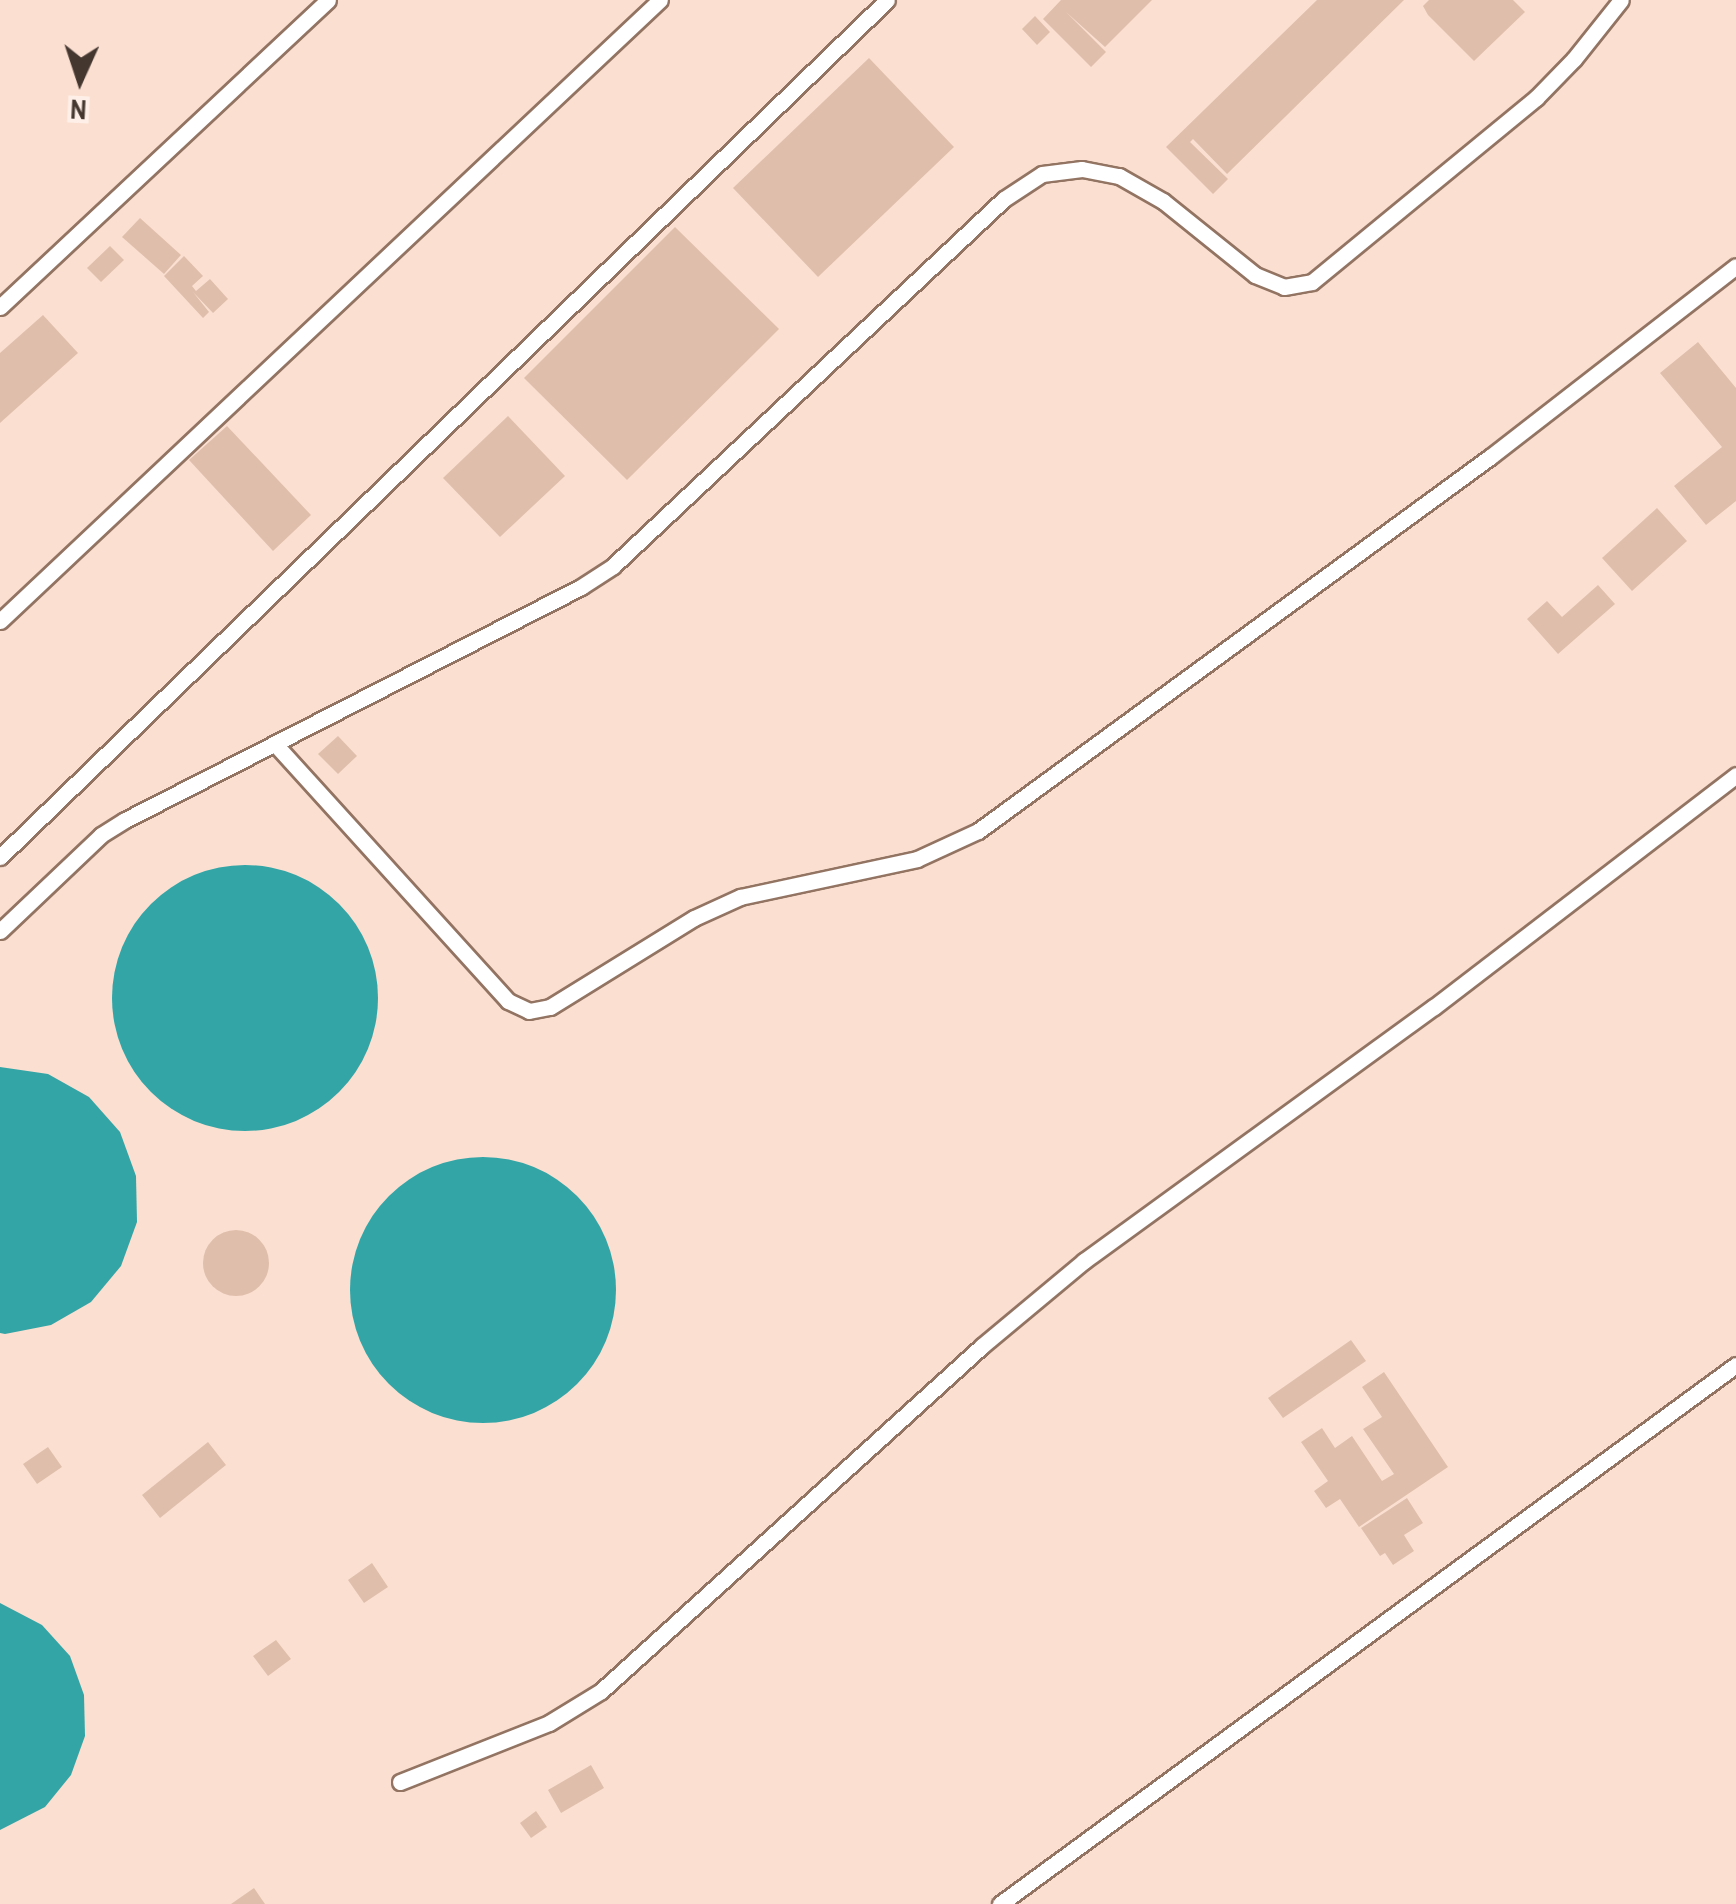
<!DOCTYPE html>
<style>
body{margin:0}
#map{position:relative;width:1736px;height:1904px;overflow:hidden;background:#fbe0d1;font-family:"Archivo Narrow",sans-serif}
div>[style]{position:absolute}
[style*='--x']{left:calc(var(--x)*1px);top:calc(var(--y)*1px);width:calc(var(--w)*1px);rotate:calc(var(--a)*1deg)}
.water>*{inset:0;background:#33a5a7}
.round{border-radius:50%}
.building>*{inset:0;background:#e0beac}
.roads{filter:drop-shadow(2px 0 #937463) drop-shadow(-2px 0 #937463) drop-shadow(0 2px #937463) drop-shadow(0 -2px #937463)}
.service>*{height:15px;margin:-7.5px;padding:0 7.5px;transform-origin:7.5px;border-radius:7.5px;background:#fff}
span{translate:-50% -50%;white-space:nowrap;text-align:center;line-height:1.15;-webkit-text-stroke:9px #fef0e8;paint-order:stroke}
.north{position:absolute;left:30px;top:30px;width:100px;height:100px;-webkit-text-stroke:8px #fef0e8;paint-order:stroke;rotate:183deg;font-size:28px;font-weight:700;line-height:40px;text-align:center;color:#443730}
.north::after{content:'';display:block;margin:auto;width:35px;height:45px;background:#443730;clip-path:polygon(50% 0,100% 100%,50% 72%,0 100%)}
</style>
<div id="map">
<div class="water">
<div class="round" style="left:112px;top:865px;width:266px;height:266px"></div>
<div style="clip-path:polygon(0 1067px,48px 1074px,89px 1097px,120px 1132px,136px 1176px,137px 1222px,121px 1266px,91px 1302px,51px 1325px,5px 1334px,0 1333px)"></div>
<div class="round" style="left:350px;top:1157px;width:266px;height:266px"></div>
<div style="clip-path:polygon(0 1603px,42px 1625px,70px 1656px,84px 1695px,85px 1736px,71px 1775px,45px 1807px,0 1830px)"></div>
</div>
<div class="building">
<div style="clip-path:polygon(1061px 0,1152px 0,1105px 47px,1066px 12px,1106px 52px,1091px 67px,1043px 19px)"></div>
<div style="clip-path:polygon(1317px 0,1404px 0,1227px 174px,1193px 139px,1190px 142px,1228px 179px,1213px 194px,1166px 147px)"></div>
<div style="clip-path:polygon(1429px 0,1513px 0,1525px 12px,1474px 61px,1428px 15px,1423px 6px)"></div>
<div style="clip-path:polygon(1035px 16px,1050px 32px,1037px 45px,1022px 29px)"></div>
<div style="clip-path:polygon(869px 58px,954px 147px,818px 277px,733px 188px)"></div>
<div style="clip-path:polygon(140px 218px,181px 255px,164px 274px,122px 237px)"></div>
<div style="clip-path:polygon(675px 227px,779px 329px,627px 480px,524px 378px)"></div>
<div style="clip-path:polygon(110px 246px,124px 260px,101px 282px,87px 268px)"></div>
<div style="clip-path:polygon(184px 256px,203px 276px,192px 286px,196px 291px,210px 279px,228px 299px,213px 313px,193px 292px,209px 312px,203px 318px,164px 276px)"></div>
<div style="clip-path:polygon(43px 315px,78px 353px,0 423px,0 353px)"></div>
<div style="clip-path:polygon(1698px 342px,1736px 388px,1736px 501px,1706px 525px,1674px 486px,1722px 447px,1660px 373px)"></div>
<div style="clip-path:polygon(508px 416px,565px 476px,500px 537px,443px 478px)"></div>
<div style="clip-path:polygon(227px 426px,311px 515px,273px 551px,189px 460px)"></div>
<div style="clip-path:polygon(1657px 508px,1687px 541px,1632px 591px,1602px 558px)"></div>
<div style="clip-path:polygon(1598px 585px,1615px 604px,1558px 654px,1527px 619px,1547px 601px,1562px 617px)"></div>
<div style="clip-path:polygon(338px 736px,357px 756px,338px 774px,318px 754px)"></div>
<div class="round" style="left:203px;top:1230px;width:66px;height:66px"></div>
<div style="clip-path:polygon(1351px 1340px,1366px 1361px,1283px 1418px,1268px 1398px)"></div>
<div style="clip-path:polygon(1384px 1372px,1448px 1467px,1359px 1527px,1340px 1499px,1326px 1508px,1314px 1491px,1328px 1481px,1301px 1442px,1322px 1428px,1335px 1448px,1352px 1436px,1382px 1481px,1394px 1474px,1363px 1429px,1382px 1417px,1362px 1387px)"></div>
<div style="clip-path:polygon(208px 1442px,226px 1465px,160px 1518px,142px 1495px)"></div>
<div style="clip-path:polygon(48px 1447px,62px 1467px,37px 1484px,23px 1464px)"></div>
<div style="clip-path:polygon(1407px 1498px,1423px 1523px,1404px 1535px,1414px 1551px,1393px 1565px,1385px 1553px,1380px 1556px,1361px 1528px)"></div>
<div style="clip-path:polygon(372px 1563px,388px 1587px,364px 1603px,348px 1580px)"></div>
<div style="clip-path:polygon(276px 1640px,291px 1659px,268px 1676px,253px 1656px)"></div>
<div style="clip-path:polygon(591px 1765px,604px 1788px,561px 1813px,548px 1790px)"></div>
<div style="clip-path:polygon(536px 1811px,547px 1827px,531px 1838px,520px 1823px)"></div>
<div style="clip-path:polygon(254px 1888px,265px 1904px,231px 1904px)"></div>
</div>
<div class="roads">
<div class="service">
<div style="--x:0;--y:307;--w:449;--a:-43.1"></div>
<div style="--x:0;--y:621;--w:906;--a:-43.26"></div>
<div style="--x:275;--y:744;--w:347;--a:47.8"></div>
<div style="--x:508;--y:1001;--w:23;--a:25"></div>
<div style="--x:529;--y:1011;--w:21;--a:-11"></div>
<div style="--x:550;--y:1007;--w:169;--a:-31.7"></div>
<div style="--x:694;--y:918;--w:51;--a:-24.5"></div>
<div style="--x:740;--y:897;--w:181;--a:-12.1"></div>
<div style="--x:917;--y:859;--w:67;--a:-24.7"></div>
<div style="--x:978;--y:831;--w:634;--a:-36.15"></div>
<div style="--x:1490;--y:457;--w:311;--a:-37.8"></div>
<div style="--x:0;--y:857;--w:1233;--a:-44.01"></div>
<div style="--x:0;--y:931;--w:139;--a:-43.5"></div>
<div style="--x:101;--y:835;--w:28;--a:-32"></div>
<div style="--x:125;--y:820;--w:512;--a:-27.07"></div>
<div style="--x:581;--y:587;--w:38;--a:-33"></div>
<div style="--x:613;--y:566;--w:536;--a:-43.19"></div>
<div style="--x:1004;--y:199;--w:45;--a:-33.3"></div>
<div style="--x:1042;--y:174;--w:40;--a:-7.1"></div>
<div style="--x:1082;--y:169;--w:38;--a:11"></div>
<div style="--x:1119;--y:176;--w:51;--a:29.6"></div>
<div style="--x:1163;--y:201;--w:118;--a:38.8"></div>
<div style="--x:1255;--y:275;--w:31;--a:22"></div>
<div style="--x:1284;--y:287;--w:28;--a:-10"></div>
<div style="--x:1312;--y:282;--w:290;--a:-39.4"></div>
<div style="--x:1536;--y:98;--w:54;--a:-45.7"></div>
<div style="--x:1574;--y:59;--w:75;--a:-51.5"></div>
<div style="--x:400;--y:1782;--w:160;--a:-21.6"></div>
<div style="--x:549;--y:1723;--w:61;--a:-31.6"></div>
<div style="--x:601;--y:1691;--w:514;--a:-42.16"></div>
<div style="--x:982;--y:1346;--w:133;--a:-39.8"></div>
<div style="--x:1084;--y:1261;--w:432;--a:-36"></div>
<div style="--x:1434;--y:1007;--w:381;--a:-37.5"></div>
<div style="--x:1000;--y:1904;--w:912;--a:-36.22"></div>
</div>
</div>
<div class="north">N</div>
</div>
